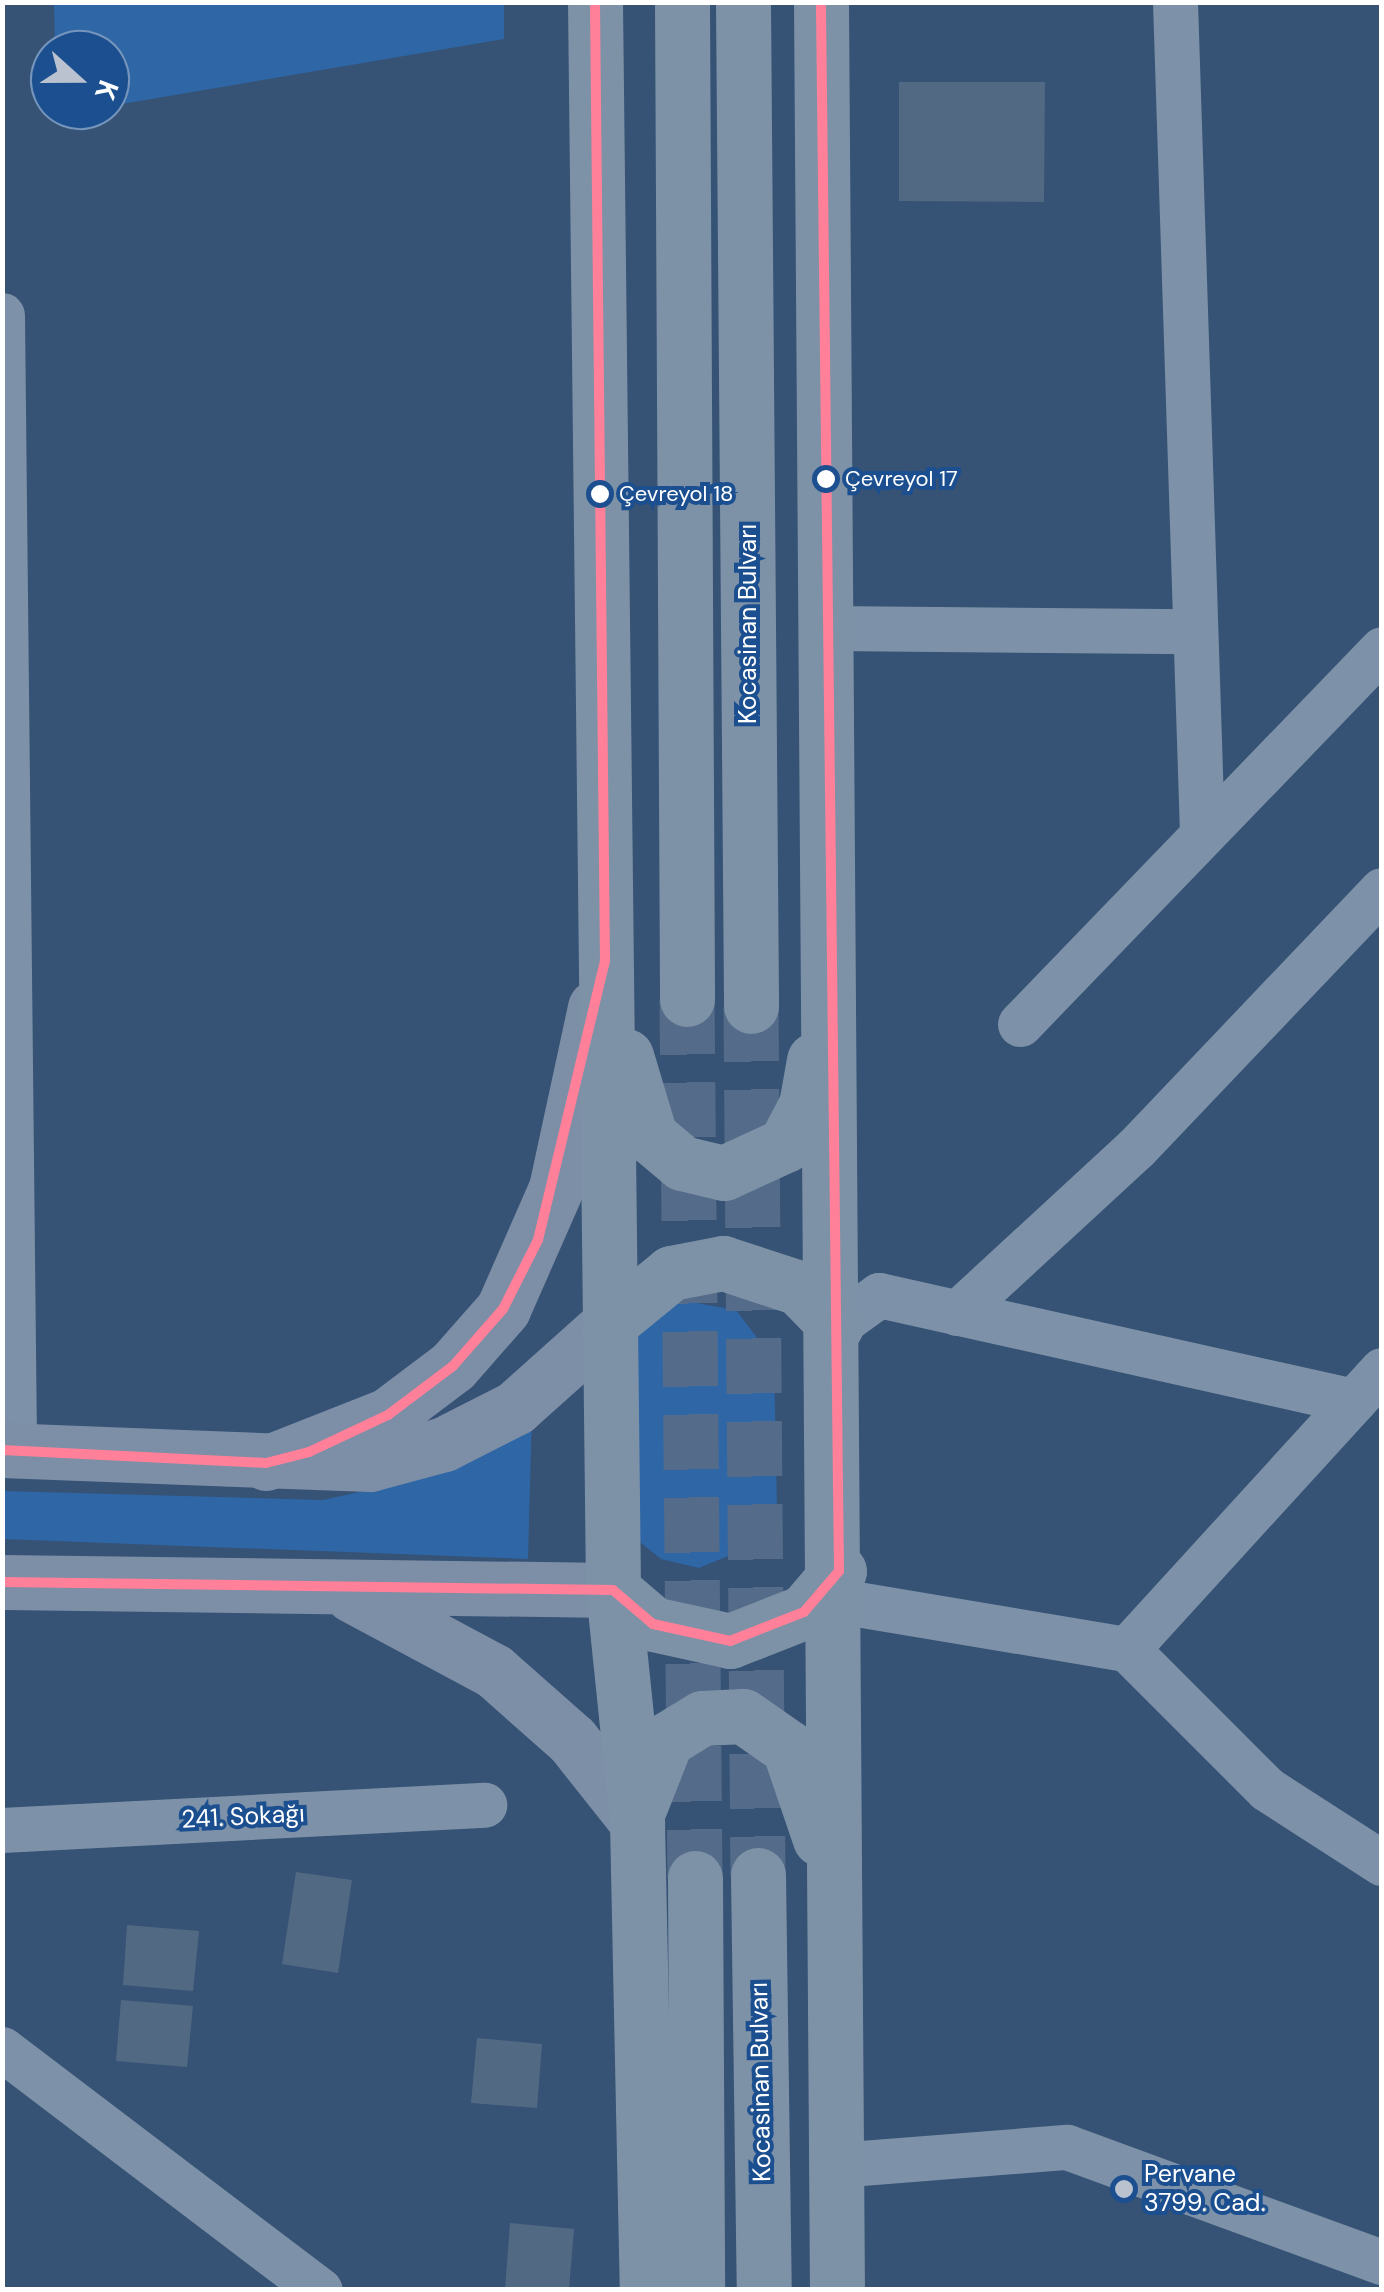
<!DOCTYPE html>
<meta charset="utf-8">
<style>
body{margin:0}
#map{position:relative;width:1384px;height:2292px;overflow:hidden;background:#365274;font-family:"DM Sans",sans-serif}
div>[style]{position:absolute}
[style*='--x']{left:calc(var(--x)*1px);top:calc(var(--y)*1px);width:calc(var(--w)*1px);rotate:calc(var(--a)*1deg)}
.green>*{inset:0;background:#2f66a5}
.building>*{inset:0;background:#526984}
.highway-tunnel>*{height:55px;margin-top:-27.5px;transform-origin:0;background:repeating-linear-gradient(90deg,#546c89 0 55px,transparent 0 83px)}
.street>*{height:45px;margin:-22.5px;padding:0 22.5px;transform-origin:22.5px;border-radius:22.5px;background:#7d92a8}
.primary>*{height:55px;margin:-27.5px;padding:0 27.5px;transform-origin:27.5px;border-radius:27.5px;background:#7d8ea7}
.highway>*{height:55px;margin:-27.5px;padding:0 27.5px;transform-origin:27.5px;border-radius:27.5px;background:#7e92a7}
.bus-1>*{height:10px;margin:-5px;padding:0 5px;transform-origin:5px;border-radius:5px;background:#ff8098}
.dots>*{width:28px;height:28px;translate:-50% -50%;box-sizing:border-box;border:5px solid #1b4f8f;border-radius:50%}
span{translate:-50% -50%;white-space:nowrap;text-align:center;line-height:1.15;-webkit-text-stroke:8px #1b4f8f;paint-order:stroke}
.bus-label{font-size:22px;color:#fff}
.left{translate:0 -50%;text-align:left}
.street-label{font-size:25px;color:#fff}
.poi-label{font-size:25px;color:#fff}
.frame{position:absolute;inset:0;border:5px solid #fff;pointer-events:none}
.north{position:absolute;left:30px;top:30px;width:100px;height:100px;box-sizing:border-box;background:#1b4f8f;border:2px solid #7695bc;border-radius:50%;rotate:111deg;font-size:28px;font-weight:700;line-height:40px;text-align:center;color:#fff}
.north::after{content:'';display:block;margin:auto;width:35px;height:45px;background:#b9c2ce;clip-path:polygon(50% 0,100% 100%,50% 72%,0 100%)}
</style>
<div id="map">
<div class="green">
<div style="clip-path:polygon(54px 3px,504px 3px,504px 39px,110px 106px,110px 50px,55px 50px)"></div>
<div style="clip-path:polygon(674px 1299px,736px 1310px,774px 1360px,777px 1510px,755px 1545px,699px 1568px,661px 1559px,631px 1535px,613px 1350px)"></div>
<div style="clip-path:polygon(532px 1412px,528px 1559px,3px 1539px,3px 1491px,323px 1500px,405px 1482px)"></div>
</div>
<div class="building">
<div style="clip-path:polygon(899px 82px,1045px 82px,1044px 202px,899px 201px)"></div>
<div style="clip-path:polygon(296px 1872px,352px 1880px,338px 1973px,282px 1964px)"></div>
<div style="clip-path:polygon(127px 1925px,199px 1931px,193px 1991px,123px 1985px)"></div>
<div style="clip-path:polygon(121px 2000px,193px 2006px,187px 2067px,116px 2061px)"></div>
<div style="clip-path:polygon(477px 2038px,542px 2044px,537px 2108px,471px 2103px)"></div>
<div style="clip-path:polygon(510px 2223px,574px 2229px,569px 2290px,505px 2290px)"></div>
</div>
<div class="highway-tunnel">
<div style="--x:687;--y:999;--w:879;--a:89.48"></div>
<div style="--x:751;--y:1006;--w:869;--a:89.54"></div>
</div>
<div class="street">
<div style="--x:1175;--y:2;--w:833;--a:88.14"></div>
<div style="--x:2;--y:315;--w:1135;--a:89.39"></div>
<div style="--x:828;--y:628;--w:367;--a:0.5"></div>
<div style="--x:1020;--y:1024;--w:521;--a:-46.01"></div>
<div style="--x:957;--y:1313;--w:243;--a:-42.7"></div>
<div style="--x:1136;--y:1148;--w:356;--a:-46.4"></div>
<div style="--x:836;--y:1326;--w:53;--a:-35.8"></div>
<div style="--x:879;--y:1295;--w:486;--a:12.6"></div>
<div style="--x:839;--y:1601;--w:292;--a:9.5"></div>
<div style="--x:1127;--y:1649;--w:378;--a:-47.6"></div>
<div style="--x:1127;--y:1649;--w:198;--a:45"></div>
<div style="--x:1267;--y:1789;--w:137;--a:32.8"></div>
<div style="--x:2;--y:1830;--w:483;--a:-3"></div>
<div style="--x:2;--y:2049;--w:399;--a:37.2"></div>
<div style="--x:836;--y:2165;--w:232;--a:-4.5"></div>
<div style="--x:1067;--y:2147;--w:335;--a:20.1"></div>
</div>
<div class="primary">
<div style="--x:2;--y:1450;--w:368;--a:2.2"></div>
<div style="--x:370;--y:1464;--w:77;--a:-15.1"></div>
<div style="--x:444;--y:1444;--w:80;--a:-26.9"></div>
<div style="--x:515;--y:1408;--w:127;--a:-41.8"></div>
<div style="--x:266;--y:1463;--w:131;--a:-21.5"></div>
<div style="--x:388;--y:1415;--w:81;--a:-37"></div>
<div style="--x:453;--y:1366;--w:76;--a:-48.7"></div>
<div style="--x:503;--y:1309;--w:132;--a:-66.3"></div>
<div style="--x:556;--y:1188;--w:185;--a:-77.8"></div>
<div style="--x:2;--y:1582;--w:611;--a:0.75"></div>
<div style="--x:352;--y:1595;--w:161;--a:28.2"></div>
<div style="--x:494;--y:1671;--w:104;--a:41.5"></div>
<div style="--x:572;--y:1740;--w:105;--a:51.6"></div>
</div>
<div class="highway">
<div style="--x:595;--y:2;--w:1588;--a:89.35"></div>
<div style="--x:613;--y:1590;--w:233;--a:84.1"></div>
<div style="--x:637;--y:1822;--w:468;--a:88.8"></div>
<div style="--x:682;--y:2;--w:997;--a:89.71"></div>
<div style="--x:743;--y:2;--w:1004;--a:89.54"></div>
<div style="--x:821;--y:2;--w:2288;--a:89.6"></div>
<div style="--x:626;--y:1056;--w:84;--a:73.3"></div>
<div style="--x:650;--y:1136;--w:42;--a:40.2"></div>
<div style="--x:682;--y:1163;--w:43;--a:13.4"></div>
<div style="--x:724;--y:1173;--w:67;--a:-24.7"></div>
<div style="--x:785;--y:1145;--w:45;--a:-62.3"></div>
<div style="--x:806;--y:1105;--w:46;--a:-79.9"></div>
<div style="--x:610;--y:1323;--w:79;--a:-39.3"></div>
<div style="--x:671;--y:1273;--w:53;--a:-10.9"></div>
<div style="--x:723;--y:1263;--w:80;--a:18.2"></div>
<div style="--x:799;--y:1288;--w:53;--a:45.8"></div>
<div style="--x:613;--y:1590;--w:52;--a:40.4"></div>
<div style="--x:653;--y:1624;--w:79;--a:12.4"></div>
<div style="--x:730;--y:1641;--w:79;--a:-21.4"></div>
<div style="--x:804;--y:1612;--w:54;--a:-49.5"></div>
<div style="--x:640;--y:1806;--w:71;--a:-68.5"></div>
<div style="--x:666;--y:1740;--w:42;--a:-31.4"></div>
<div style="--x:702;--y:1718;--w:41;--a:-2.8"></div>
<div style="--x:743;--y:1716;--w:56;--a:34.8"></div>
<div style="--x:789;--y:1748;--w:96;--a:71.2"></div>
<div style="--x:758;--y:1875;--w:415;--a:89.2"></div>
<div style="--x:695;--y:1878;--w:412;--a:89.7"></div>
</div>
<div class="bus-1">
<div style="--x:2;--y:1450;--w:264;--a:2.8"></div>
<div style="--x:266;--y:1463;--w:44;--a:-14.3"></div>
<div style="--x:309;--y:1452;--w:87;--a:-25.1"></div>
<div style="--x:388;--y:1415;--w:81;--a:-37"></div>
<div style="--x:453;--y:1366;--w:76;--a:-48.7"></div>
<div style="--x:503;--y:1309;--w:77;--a:-63.1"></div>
<div style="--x:538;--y:1240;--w:287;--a:-76.5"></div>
<div style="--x:605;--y:961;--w:959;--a:-90.6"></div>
<div style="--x:2;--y:1582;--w:611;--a:0.75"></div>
<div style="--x:613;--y:1590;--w:52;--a:40.4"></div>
<div style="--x:653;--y:1624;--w:79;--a:12.4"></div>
<div style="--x:730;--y:1641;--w:79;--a:-21.4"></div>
<div style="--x:804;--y:1612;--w:54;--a:-49.5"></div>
<div style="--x:839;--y:1571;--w:1569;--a:-90.66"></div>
</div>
<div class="dots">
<div style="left:826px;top:479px;background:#fff"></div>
<div style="left:600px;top:494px;background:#fff"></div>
<div style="left:1124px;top:2189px;background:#b9c2ce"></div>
</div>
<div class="bus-label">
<span class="left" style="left:845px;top:479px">Çevreyol 17</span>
<span class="left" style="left:619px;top:494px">Çevreyol 18</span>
</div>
<div class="street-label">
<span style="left:748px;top:624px;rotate:-90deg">Kocasinan Bulvarı</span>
<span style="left:243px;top:1817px;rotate:-3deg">241. Sokağı</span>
<span style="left:761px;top:2082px;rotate:-91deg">Kocasinan Bulvarı</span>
</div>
<div class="poi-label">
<span class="left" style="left:1144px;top:2189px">Pervane<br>3799. Cad.</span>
</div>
<div class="frame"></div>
<div class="north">K</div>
</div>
